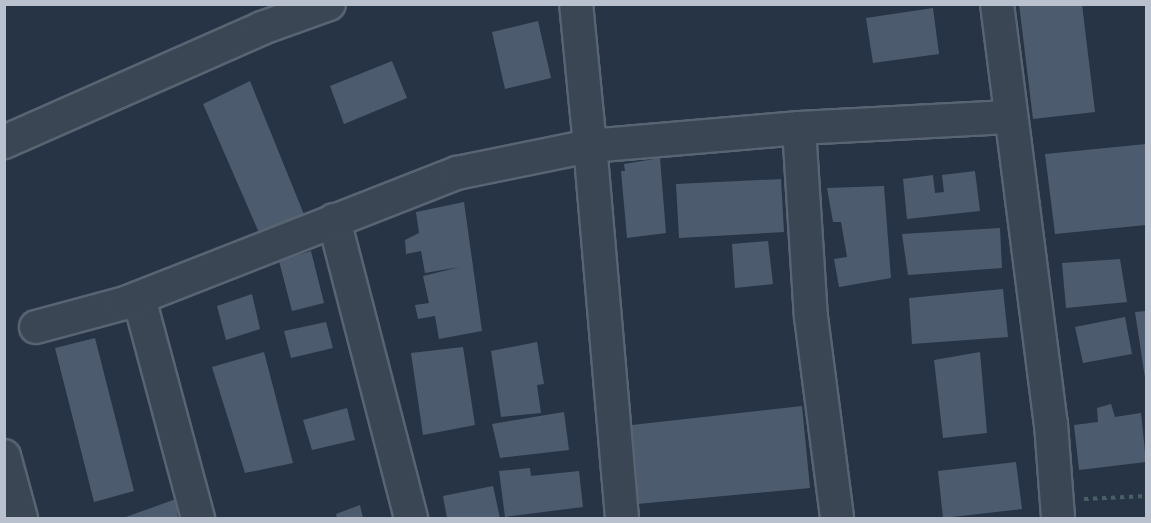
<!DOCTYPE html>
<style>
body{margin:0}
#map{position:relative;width:1151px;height:523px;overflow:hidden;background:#263446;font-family:Jost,sans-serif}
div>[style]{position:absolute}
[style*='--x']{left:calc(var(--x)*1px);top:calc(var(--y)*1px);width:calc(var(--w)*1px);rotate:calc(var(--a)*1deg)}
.building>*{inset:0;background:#4d5b6f}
.path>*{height:4px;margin-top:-2px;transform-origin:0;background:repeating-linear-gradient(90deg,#476062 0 4.5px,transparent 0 9px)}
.roads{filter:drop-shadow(2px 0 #596472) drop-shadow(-2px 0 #596472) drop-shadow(0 2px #596472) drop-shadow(0 -2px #596472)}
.minor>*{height:32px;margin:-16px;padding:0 16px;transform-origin:16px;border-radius:16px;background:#3b4655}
span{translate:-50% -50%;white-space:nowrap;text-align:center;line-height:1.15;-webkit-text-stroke:4.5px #1f2b3b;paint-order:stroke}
.frame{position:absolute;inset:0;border:6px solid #b9c1ce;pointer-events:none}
</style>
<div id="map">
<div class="building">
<div style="clip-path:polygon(1019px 4px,1082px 4px,1095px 112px,1033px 119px)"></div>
<div style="clip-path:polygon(933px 8px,939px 54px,873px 63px,866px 18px)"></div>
<div style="clip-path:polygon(538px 21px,551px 78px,505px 89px,492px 32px)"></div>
<div style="clip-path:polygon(392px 61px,407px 98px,344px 124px,330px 86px)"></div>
<div style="clip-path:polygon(250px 81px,305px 217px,260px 235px,203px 104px)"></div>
<div style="clip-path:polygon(1146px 144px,1146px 225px,1055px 234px,1045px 154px)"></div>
<div style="clip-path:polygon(660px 158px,666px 233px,627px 238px,621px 171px,625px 171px,624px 164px)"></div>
<div style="clip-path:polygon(975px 171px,980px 211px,907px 219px,903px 179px,933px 175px,935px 193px,944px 192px,942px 175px)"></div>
<div style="clip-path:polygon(781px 179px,784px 232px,679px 238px,676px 184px)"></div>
<div style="clip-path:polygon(884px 186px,891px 278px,839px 287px,834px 259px,847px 257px,841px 222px,833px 222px,827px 188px)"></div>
<div style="clip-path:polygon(464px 202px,482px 331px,439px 339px,435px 316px,418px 319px,415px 305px,429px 303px,423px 276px,460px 267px,425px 273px,421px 251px,406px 254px,405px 240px,419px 233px,416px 212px)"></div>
<div style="clip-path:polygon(1000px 228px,1002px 268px,908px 275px,902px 234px)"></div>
<div style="clip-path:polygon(768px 241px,773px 284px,735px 288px,732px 244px)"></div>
<div style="clip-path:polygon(311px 251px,324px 303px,292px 311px,279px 261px)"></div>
<div style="clip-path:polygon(1120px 259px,1127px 302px,1066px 308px,1062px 263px)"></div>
<div style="clip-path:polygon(1003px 289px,1008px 337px,912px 344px,909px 298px)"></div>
<div style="clip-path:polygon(252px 294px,260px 329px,226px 340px,217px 306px)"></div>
<div style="clip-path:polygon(1146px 311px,1146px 378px,1145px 378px,1135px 312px)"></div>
<div style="clip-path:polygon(1125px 317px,1132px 354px,1083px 363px,1075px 327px)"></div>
<div style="clip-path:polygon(326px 322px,333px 348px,291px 358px,284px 331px)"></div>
<div style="clip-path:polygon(95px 338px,134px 491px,94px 502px,55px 348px)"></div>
<div style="clip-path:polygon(537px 342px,544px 384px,537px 385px,541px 413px,501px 417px,491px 351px)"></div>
<div style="clip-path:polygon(463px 347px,475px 425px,423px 435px,411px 353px)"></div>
<div style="clip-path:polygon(264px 352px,293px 463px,245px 473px,212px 367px)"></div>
<div style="clip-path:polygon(980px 352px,987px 433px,943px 438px,934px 360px)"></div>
<div style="clip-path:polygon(1111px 404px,1115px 417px,1141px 413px,1146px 462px,1079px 470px,1074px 425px,1098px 422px,1097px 408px)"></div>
<div style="clip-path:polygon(802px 406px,810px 488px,637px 504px,632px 425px)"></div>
<div style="clip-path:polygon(347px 408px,355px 440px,312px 450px,303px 420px)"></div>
<div style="clip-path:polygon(564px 412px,569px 450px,500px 458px,492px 424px)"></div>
<div style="clip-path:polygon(1016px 462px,1022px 509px,943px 518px,938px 471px)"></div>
<div style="clip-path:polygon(530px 468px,531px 476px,579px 471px,583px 507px,505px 517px,499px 471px)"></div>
<div style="clip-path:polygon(493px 486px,500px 518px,447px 518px,443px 496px)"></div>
<div style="clip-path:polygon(176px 499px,178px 518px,123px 518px)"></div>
<div style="clip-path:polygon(360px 505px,363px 518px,337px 518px,336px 514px)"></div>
</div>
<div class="path">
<div style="--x:1084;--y:499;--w:62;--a:-2.8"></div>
</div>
<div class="roads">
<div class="minor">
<div style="--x:997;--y:4;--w:423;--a:82.7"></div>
<div style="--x:1051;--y:424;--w:94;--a:85.7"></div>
<div style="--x:799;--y:128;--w:189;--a:86.4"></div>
<div style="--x:811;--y:317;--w:203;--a:82.6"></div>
<div style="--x:4;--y:142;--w:282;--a:-23.8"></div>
<div style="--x:262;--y:28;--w:71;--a:-19.7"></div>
<div style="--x:334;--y:220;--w:308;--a:75.5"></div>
<div style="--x:139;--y:298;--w:228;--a:75"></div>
<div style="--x:36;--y:327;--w:92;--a:-15.1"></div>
<div style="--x:125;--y:303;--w:357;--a:-21.4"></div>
<div style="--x:457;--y:173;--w:136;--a:-11.5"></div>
<div style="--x:590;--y:146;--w:143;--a:-95.6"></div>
<div style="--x:4;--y:456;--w:64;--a:74.7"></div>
<div style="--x:622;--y:518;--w:373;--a:-94.9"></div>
<div style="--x:590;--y:146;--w:210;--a:-4.9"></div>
<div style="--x:799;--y:128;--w:210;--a:-3"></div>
</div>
</div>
<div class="frame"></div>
</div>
